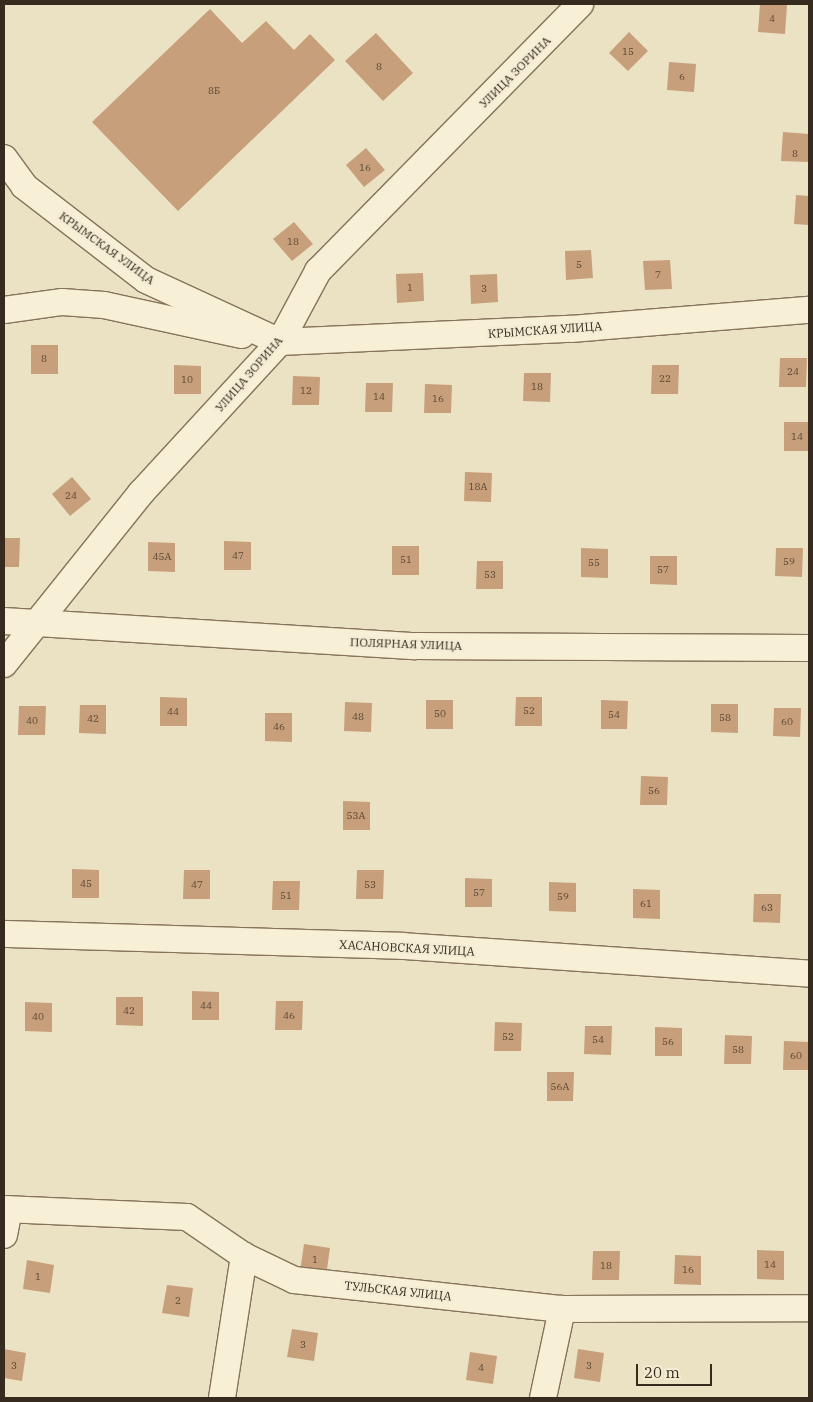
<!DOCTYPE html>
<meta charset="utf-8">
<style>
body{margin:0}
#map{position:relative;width:813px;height:1402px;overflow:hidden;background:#ebe2c4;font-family:"IBM Plex Serif",serif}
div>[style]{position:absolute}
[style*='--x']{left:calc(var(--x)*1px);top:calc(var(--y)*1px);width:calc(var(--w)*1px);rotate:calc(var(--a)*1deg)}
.building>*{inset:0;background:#c79f7b}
.roads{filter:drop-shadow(1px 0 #85735b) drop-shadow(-1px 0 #85735b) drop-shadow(0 1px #85735b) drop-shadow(0 -1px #85735b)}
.minor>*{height:26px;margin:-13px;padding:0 13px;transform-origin:13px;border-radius:13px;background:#f7efd6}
span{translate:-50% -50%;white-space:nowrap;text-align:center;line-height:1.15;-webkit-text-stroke:4px #f3ecd3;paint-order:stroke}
.number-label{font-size:10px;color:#5a4835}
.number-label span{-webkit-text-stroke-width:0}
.street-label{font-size:12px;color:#362b1e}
.frame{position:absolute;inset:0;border:5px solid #362b1e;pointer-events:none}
.scale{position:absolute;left:636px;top:1364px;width:76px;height:22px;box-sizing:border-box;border:2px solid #362b1e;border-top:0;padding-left:6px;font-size:15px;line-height:18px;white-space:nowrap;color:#362b1e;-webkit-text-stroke:4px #f3ecd3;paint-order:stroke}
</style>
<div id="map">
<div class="building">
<div style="clip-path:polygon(760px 4px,787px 5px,785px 34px,758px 32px)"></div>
<div style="clip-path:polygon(210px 9px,242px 43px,266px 21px,294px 50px,310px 34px,335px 60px,178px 211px,92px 122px)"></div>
<div style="clip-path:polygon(629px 32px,648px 51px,628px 71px,609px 53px)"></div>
<div style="clip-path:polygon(376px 33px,413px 73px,383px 101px,345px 61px)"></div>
<div style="clip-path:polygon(669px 62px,696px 64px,694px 92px,667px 90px)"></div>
<div style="clip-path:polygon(783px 132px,809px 134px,808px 162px,781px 161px)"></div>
<div style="clip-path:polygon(366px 148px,385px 170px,364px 187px,346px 165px)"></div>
<div style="clip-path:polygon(796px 195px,809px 196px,809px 225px,794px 224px)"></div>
<div style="clip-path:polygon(294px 222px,313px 244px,292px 261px,273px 239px)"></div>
<div style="clip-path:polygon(591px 250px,593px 278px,566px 280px,565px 251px)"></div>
<div style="clip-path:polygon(670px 260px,672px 289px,645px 290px,643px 261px)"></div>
<div style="clip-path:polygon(423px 273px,424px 301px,397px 303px,396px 274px)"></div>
<div style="clip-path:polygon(497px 274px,498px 302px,471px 304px,470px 275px)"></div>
<div style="clip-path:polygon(31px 345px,58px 345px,58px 374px,31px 374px)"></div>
<div style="clip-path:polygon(780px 358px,807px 358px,806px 387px,779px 387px)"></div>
<div style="clip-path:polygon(174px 365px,201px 366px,201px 394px,174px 394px)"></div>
<div style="clip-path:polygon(652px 365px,679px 365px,678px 394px,651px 394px)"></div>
<div style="clip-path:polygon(524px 373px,551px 373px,550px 402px,523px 401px)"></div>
<div style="clip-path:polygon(293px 376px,320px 377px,319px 405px,292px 405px)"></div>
<div style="clip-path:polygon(366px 383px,393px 383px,392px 412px,365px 412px)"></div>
<div style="clip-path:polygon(425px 384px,452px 385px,451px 413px,424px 413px)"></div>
<div style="clip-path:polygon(784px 422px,809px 422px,809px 451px,784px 451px)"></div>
<div style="clip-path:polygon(465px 472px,492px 473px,491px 502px,464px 501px)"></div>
<div style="clip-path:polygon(72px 477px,91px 499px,70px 516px,52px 494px)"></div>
<div style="clip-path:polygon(4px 538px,20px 538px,19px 567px,4px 567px)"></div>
<div style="clip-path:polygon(224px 541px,251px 542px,251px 570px,224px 570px)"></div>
<div style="clip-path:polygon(148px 542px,175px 543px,175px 572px,148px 571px)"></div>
<div style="clip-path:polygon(392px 546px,419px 546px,419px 575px,392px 575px)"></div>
<div style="clip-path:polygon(581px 548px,608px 549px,608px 578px,581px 577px)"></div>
<div style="clip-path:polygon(776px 548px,803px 548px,802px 577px,775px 576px)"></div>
<div style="clip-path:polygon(650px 556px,677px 556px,677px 585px,650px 584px)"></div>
<div style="clip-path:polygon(477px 561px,503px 561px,503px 589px,476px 589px)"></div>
<div style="clip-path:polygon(160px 697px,187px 698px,187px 726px,160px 726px)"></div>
<div style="clip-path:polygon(516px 697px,542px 697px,542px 726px,515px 726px)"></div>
<div style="clip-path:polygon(426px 700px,453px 700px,453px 729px,426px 729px)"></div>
<div style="clip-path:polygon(601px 700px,628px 701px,627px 729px,601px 729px)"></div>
<div style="clip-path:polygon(345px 702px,372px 703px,371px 732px,344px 731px)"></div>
<div style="clip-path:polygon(711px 704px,738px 704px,738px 733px,711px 732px)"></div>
<div style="clip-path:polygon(80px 705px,106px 705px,106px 734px,79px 733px)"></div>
<div style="clip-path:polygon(19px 706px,46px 706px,45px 735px,18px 735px)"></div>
<div style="clip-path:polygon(774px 708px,801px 708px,800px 737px,773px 736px)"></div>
<div style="clip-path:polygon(265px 713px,292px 713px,292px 742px,265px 741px)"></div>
<div style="clip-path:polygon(641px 776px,668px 777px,667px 805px,640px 805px)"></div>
<div style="clip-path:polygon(343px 801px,370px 802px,370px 830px,343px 830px)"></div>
<div style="clip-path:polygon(72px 869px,99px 870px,99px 898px,72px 898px)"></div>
<div style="clip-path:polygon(184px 870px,210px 870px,210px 899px,183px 899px)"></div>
<div style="clip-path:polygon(357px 870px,384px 870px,383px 899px,356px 899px)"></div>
<div style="clip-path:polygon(465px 878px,492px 879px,492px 907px,465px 907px)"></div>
<div style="clip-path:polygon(273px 881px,300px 881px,299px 910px,272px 910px)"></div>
<div style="clip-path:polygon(549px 882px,576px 883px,576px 912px,549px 911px)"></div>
<div style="clip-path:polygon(633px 889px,660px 890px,660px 919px,633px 918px)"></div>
<div style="clip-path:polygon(754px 894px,781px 894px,780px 923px,753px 922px)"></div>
<div style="clip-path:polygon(192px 991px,219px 992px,219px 1020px,192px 1020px)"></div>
<div style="clip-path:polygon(116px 997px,143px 997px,143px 1026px,116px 1025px)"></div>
<div style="clip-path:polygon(276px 1001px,303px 1001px,302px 1030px,275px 1030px)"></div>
<div style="clip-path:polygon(25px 1002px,52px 1003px,52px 1032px,25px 1031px)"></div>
<div style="clip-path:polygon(495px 1022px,522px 1023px,521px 1051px,494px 1051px)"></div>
<div style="clip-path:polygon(585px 1026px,612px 1026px,611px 1055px,584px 1054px)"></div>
<div style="clip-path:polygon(655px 1027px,682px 1028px,682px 1056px,655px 1056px)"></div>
<div style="clip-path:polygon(725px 1035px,752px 1036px,751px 1064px,724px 1064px)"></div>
<div style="clip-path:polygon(784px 1041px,809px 1042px,809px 1070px,783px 1070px)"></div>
<div style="clip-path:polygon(547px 1072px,574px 1072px,573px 1101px,547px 1101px)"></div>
<div style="clip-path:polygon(304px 1244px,330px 1248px,326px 1276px,300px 1272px)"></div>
<div style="clip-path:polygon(757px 1250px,784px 1251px,784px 1280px,757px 1279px)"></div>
<div style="clip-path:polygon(593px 1251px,620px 1251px,619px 1280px,592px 1280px)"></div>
<div style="clip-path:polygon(675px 1255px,701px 1256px,701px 1285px,674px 1284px)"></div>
<div style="clip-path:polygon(27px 1260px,54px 1265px,50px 1293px,23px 1289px)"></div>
<div style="clip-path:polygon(167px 1285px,193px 1288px,189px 1317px,162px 1313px)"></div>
<div style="clip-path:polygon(292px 1329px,318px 1333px,314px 1361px,287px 1357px)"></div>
<div style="clip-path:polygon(4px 1349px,26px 1353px,22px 1381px,4px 1378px)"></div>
<div style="clip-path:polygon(578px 1349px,604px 1353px,600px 1382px,574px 1378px)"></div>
<div style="clip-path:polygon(470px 1352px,497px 1356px,493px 1384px,466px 1380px)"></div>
</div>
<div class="roads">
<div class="minor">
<div style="--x:4;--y:158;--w:34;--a:54"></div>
<div style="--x:24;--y:186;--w:154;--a:37.6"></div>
<div style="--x:146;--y:280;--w:148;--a:24.8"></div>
<div style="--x:280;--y:342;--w:291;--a:-2.6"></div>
<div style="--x:571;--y:329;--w:239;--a:-4.6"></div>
<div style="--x:4;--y:310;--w:59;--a:-7.9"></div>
<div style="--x:62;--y:302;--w:42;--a:4.1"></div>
<div style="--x:104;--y:305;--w:141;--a:12.3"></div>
<div style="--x:4;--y:621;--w:412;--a:3.5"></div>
<div style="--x:415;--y:646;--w:394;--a:0.3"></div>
<div style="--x:4;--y:664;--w:219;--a:-51.3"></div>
<div style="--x:141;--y:493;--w:205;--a:-47.4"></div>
<div style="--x:280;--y:342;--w:81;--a:-61.8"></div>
<div style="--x:318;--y:271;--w:374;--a:-45.5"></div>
<div style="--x:4;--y:934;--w:399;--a:1.7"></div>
<div style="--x:403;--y:946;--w:407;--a:3.9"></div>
<div style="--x:4;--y:1209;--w:183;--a:2.5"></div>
<div style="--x:187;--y:1217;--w:69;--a:34.4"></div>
<div style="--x:244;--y:1256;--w:55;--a:25.6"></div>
<div style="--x:294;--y:1280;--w:270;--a:6.2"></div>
<div style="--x:562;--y:1309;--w:247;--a:-0.2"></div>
<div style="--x:4;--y:1235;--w:26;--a:-79"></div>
<div style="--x:222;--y:1398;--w:144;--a:-81.2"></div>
<div style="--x:543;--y:1398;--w:91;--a:-77.9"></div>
</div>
</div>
<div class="number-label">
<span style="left:772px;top:19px">4</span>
<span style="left:628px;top:52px">15</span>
<span style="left:379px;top:67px">8</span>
<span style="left:682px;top:77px">6</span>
<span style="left:214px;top:91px">8Б</span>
<span style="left:795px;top:154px">8</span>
<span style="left:365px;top:168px">16</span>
<span style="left:293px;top:242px">18</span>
<span style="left:579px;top:265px">5</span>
<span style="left:658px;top:275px">7</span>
<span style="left:410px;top:288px">1</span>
<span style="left:484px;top:289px">3</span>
<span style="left:44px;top:359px">8</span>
<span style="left:793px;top:372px">24</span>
<span style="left:665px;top:379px">22</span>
<span style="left:187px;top:380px">10</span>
<span style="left:537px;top:387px">18</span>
<span style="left:306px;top:391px">12</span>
<span style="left:379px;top:397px">14</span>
<span style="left:438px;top:399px">16</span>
<span style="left:797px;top:437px">14</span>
<span style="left:478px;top:487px">18А</span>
<span style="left:71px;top:496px">24</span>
<span style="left:238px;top:556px">47</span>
<span style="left:162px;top:557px">45А</span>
<span style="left:406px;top:560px">51</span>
<span style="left:789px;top:562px">59</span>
<span style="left:594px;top:563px">55</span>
<span style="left:663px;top:570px">57</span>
<span style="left:490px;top:575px">53</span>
<span style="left:529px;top:711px">52</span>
<span style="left:173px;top:712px">44</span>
<span style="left:440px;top:714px">50</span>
<span style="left:614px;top:715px">54</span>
<span style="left:358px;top:717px">48</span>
<span style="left:725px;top:718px">58</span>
<span style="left:93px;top:719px">42</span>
<span style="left:32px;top:721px">40</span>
<span style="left:787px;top:722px">60</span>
<span style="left:279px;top:727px">46</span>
<span style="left:654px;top:791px">56</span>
<span style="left:356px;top:816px">53А</span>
<span style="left:86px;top:884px">45</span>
<span style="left:197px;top:885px">47</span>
<span style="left:370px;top:885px">53</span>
<span style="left:479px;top:893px">57</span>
<span style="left:286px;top:896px">51</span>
<span style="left:563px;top:897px">59</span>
<span style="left:646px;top:904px">61</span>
<span style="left:767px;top:908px">63</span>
<span style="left:206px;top:1006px">44</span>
<span style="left:129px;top:1011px">42</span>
<span style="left:289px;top:1016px">46</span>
<span style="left:38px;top:1017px">40</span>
<span style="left:508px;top:1037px">52</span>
<span style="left:598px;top:1040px">54</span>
<span style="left:668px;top:1042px">56</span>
<span style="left:738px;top:1050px">58</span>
<span style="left:796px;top:1056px">60</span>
<span style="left:560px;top:1087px">56А</span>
<span style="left:315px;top:1260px">1</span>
<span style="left:770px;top:1265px">14</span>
<span style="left:606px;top:1266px">18</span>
<span style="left:688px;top:1270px">16</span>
<span style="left:38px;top:1277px">1</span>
<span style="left:178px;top:1301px">2</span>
<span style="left:303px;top:1345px">3</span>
<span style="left:14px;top:1366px">3</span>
<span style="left:589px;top:1366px">3</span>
<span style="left:481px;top:1368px">4</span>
</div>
<div class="street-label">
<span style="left:515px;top:72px;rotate:-45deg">УЛИЦА ЗОРИНА</span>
<span style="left:107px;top:248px;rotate:36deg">КРЫМСКАЯ УЛИЦА</span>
<span style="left:545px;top:330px;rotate:-4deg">КРЫМСКАЯ УЛИЦА</span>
<span style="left:249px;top:374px;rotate:-49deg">УЛИЦА ЗОРИНА</span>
<span style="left:406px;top:644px;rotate:2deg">ПОЛЯРНАЯ УЛИЦА</span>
<span style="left:407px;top:948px;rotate:3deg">ХАСАНОВСКАЯ УЛИЦА</span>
<span style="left:398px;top:1291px;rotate:6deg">ТУЛЬСКАЯ УЛИЦА</span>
</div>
<div class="frame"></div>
<div class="scale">20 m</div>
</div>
